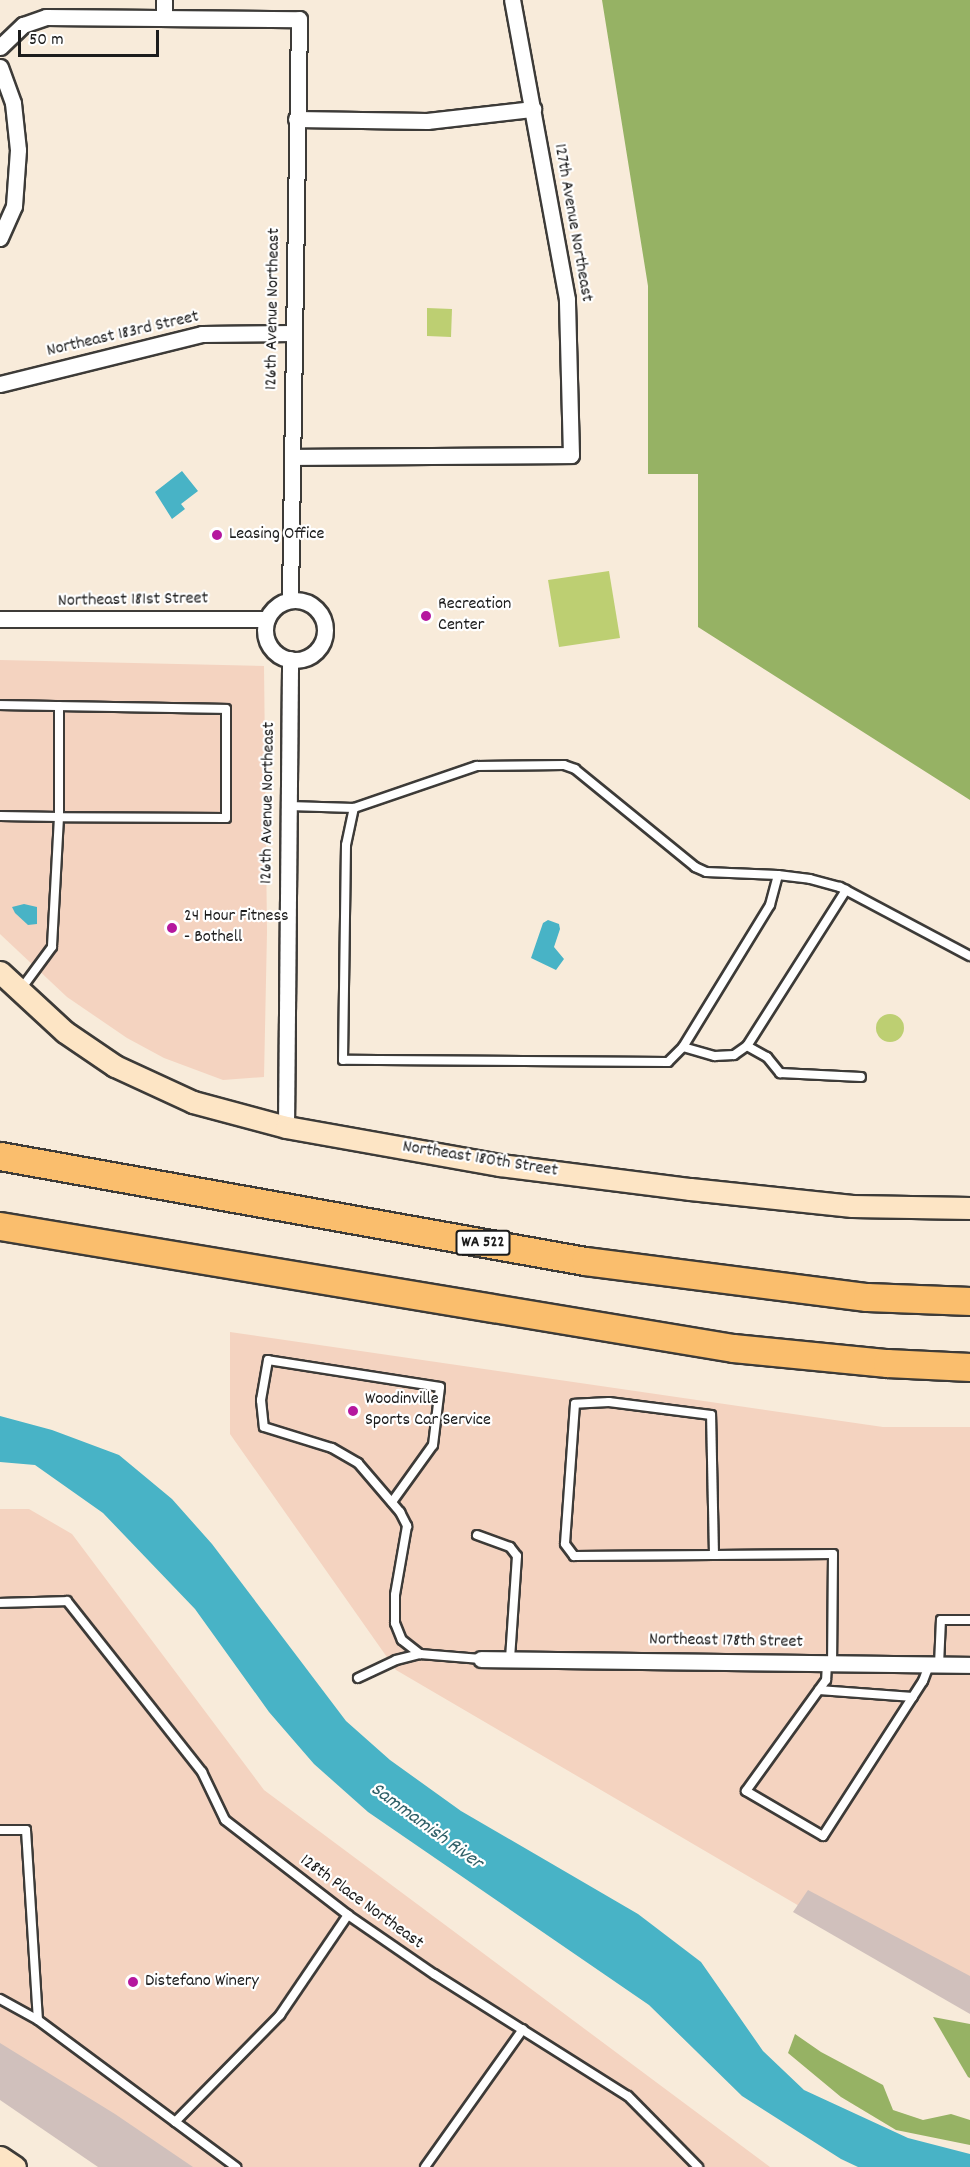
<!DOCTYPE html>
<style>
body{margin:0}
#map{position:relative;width:970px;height:2167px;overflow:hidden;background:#f8ebda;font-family:Dekko,sans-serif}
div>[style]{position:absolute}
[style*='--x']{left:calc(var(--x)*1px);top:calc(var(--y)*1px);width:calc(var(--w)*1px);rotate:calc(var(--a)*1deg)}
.built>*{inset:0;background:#f4d3c0}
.industrial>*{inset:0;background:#d0c0bc}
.green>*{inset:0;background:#bdcf72}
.round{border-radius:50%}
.forest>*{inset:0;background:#96b264}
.water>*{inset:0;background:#48b3c6}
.roads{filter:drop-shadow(2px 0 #3d3b38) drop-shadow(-2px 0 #3d3b38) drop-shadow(0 2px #3d3b38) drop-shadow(0 -2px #3d3b38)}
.lane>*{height:8px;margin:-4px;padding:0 4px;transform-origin:4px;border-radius:4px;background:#fff}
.street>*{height:15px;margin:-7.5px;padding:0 7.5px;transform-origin:7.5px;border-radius:7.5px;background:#fff}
.street>.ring{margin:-7.5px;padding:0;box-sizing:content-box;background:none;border:15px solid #fff;border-radius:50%}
.secondary>*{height:21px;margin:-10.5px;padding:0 10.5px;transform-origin:10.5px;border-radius:10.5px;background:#fde5c5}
.highway>*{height:27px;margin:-13.5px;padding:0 13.5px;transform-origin:13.5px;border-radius:13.5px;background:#fabe6d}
.dots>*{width:16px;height:16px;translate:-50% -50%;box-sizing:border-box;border:3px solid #fff;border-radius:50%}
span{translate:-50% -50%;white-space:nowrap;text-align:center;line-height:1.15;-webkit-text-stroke:4.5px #fff;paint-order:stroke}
.shield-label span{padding:2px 4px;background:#fff;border:2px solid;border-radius:4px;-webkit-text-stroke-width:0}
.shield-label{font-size:16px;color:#1c1c1c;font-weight:700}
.street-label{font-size:18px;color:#1c1c1c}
.poi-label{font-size:18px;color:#1c1c1c}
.left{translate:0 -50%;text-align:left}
.water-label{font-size:20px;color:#306068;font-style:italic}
.scale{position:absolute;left:18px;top:30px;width:141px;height:27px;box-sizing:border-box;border:3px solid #1c1c1c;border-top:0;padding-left:8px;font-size:18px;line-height:21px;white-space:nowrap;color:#1c1c1c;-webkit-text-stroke:4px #fff;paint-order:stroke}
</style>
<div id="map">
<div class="built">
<div style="clip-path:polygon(0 660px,264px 666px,267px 932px,264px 1077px,223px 1080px,164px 1058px,127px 1038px,67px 997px,0 934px)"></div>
<div style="clip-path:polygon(230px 1332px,883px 1427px,970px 1427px,970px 2006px,396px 1670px,230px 1434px)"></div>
<div style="clip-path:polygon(0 1509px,29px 1509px,72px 1534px,264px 1790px,770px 2167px,133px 2167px,0 2078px)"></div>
</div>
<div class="industrial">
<div style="clip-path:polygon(808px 1890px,970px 1976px,970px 2014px,793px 1912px)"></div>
<div style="clip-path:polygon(0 2043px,115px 2114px,193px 2167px,98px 2167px,0 2100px)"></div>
</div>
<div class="green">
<div style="clip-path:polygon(427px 308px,452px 309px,451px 337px,427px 336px)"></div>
<div style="clip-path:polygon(609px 571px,620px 638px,559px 647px,548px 580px)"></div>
<div class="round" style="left:876px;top:1014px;width:28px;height:28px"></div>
</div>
<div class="forest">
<div style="clip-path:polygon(602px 0,970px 0,970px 800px,698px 627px,698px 474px,648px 474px,648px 286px)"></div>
<div style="clip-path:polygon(933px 2017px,970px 2024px,970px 2078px,968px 2077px)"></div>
<div style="clip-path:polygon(795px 2034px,821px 2052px,883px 2085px,893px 2110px,923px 2120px,951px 2114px,970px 2120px,970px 2145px,896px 2130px,841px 2097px,788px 2053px)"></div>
</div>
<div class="water">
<div style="clip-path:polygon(182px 471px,198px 491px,181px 504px,185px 509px,172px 519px,155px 492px)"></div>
<div style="clip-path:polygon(24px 904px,37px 907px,37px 924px,28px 925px,15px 913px,12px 907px)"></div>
<div style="clip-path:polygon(548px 920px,559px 924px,560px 929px,554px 947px,564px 959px,556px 970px,531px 958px,543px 923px)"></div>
<div style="clip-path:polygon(0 1416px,52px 1430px,119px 1455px,172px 1499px,212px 1544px,346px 1721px,390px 1760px,461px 1811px,638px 1914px,701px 1962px,763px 2051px,804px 2090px,908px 2138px,970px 2154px,970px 2167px,858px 2167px,841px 2159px,742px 2096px,649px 2005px,368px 1812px,314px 1764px,269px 1712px,195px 1609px,103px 1513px,35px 1465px,0 1462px)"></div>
</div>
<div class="roads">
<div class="lane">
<div style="--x:0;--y:705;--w:226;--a:1"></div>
<div style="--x:226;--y:709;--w:109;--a:90"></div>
<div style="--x:226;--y:818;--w:167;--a:-179.7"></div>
<div style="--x:59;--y:817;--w:130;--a:93.1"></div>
<div style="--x:52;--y:947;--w:52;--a:126.4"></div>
<div style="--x:289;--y:806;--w:65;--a:1.8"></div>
<div style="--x:0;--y:816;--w:59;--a:1"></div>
<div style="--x:59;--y:817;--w:111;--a:-90"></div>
<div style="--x:778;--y:875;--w:31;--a:105"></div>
<div style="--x:770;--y:905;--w:167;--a:121.5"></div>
<div style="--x:683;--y:1047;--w:21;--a:135"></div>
<div style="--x:668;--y:1062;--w:325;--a:-179.6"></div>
<div style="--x:343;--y:1060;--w:215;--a:-89.2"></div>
<div style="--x:346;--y:845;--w:38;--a:-78"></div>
<div style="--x:354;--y:808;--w:130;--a:-18.9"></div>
<div style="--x:477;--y:766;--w:87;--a:-0.7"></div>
<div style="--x:564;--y:765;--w:12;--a:20"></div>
<div style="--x:575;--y:769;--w:155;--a:39.2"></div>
<div style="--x:695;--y:867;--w:12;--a:24"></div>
<div style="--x:706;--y:872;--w:72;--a:2.4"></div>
<div style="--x:778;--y:875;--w:32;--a:7"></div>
<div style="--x:810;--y:879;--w:31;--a:15"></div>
<div style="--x:840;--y:887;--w:147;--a:28"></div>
<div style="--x:747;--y:1046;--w:185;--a:-57.6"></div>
<div style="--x:683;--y:1047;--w:33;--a:16"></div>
<div style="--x:715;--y:1056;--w:19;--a:-3"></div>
<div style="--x:734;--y:1055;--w:16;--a:-35"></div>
<div style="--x:747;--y:1046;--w:23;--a:29"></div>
<div style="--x:767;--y:1057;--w:21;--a:51"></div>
<div style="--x:780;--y:1073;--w:81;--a:2.8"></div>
<div style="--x:392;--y:1502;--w:70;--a:-54.3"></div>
<div style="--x:433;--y:1445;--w:58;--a:-83.1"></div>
<div style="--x:440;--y:1387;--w:174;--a:-171.1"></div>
<div style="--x:268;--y:1360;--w:41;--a:99.9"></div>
<div style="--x:261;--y:1400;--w:27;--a:84"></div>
<div style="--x:264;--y:1427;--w:71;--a:17.2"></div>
<div style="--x:332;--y:1448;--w:30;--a:30"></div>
<div style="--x:358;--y:1463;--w:65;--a:49.4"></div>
<div style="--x:400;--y:1512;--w:16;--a:63"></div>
<div style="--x:407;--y:1526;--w:70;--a:99.9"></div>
<div style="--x:395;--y:1595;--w:28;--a:90"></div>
<div style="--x:395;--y:1623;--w:18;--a:68"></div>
<div style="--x:402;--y:1640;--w:23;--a:38"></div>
<div style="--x:420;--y:1654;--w:61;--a:4.7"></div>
<div style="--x:477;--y:1535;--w:35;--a:20"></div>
<div style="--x:510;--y:1547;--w:11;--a:52"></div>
<div style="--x:517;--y:1556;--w:103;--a:93.9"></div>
<div style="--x:714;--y:1555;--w:140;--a:-91.2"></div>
<div style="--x:711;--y:1415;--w:103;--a:-172.7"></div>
<div style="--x:609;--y:1402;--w:34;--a:177"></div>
<div style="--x:575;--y:1404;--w:140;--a:94.1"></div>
<div style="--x:565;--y:1544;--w:15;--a:53"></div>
<div style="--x:574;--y:1556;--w:140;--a:-0.4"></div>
<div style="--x:714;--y:1555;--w:119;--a:-0.5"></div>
<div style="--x:833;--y:1554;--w:109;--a:90.5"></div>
<div style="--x:0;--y:1603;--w:67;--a:-1.7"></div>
<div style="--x:67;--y:1601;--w:218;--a:51.7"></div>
<div style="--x:202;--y:1772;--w:53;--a:64.4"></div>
<div style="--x:225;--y:1820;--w:155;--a:37.7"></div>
<div style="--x:348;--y:1915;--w:104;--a:34.5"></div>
<div style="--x:434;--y:1974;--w:229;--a:32.2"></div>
<div style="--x:628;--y:2096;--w:100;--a:45.4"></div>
<div style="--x:827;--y:1663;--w:17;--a:93"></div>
<div style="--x:826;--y:1680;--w:137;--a:125.8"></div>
<div style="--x:746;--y:1791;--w:89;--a:30.3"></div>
<div style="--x:823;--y:1836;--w:184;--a:-57.2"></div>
<div style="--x:923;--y:1681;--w:17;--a:-69"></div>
<div style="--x:939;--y:1665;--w:45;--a:-87.5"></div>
<div style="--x:941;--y:1620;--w:29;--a:0"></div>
<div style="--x:358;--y:1678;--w:42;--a:-25.3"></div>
<div style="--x:396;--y:1660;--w:25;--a:-14"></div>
<div style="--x:819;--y:1690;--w:94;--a:4.3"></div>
<div style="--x:0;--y:1830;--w:26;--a:0"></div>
<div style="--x:26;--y:1830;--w:190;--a:86.4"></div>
<div style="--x:0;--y:1999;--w:43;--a:28.9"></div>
<div style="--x:38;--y:2020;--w:247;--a:36.6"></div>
<div style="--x:175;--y:2122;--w:150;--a:-45.5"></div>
<div style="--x:280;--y:2015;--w:121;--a:-55.8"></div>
<div style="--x:425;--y:2167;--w:169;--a:-54.6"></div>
</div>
<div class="street">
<div style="--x:164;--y:17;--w:17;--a:-90"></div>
<div style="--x:0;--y:47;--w:32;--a:-44"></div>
<div style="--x:23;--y:25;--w:24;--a:-19"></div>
<div style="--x:46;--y:17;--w:253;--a:0.5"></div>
<div style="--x:299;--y:19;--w:581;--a:90.89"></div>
<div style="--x:0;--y:67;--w:38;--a:70"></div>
<div style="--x:13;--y:103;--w:47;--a:83.9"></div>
<div style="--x:18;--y:150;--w:56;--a:94.1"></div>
<div style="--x:14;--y:206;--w:35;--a:114"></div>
<div style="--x:296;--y:119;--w:131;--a:0.9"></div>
<div style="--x:427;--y:121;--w:107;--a:-6.5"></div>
<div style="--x:0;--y:384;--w:208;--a:-13.9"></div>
<div style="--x:202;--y:334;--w:90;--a:-0.6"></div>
<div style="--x:292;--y:457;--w:279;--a:-0.4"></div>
<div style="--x:571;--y:455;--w:156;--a:-91.5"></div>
<div style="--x:567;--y:299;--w:304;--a:-100.4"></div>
<div class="ring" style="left:265px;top:600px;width:45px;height:45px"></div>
<div style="--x:0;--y:619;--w:267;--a:0"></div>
<div style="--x:286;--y:1127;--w:468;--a:-89.5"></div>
<div style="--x:481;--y:1659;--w:489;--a:0.7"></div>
</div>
<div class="secondary">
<div style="--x:0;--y:972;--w:88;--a:42.7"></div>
<div style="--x:65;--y:1032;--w:60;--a:34.2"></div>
<div style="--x:115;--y:1066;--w:86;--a:24.8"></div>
<div style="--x:193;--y:1102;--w:96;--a:15"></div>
<div style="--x:286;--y:1127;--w:217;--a:10.1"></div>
<div style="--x:500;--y:1165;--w:192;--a:7.2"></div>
<div style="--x:690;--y:1189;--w:163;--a:6"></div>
<div style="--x:852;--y:1206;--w:118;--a:1"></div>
<div style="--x:0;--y:2157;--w:18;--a:34"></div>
</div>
<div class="highway">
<div style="--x:0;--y:1156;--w:594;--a:10.18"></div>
<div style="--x:585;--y:1261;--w:284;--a:7.3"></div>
<div style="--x:867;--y:1297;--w:103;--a:2.2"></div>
<div style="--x:0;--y:1226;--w:743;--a:9.45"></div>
<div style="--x:733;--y:1348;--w:155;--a:5.6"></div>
<div style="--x:887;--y:1363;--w:83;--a:2.8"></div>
</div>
</div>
<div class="dots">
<div style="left:217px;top:535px;background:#b5179e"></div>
<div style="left:426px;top:616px;background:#b5179e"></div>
<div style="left:172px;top:928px;background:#b5179e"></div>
<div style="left:353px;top:1411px;background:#b5179e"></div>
<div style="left:133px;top:1982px;background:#b5179e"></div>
</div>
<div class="shield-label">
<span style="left:483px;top:1243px">WA 522</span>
</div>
<div class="street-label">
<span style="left:572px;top:223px;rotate:80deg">127th Avenue Northeast</span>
<span style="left:274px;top:309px;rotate:-89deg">126th Avenue Northeast</span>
<span style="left:123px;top:335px;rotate:-13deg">Northeast 183rd Street</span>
<span style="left:133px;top:601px;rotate:-1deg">Northeast 181st Street</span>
<span style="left:269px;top:803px;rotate:-89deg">126th Avenue Northeast</span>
<span style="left:480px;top:1160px;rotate:9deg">Northeast 180th Street</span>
<span style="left:726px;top:1642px;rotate:1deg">Northeast 178th Street</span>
<span style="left:361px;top:1903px;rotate:36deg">128th Place Northeast</span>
</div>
<div class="poi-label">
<span class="left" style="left:229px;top:535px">Leasing Office</span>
<span class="left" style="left:438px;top:616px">Recreation<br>Center</span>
<span class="left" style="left:184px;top:928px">24 Hour Fitness<br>- Bothell</span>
<span class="left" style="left:365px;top:1411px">Woodinville<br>Sports Car Service</span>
<span class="left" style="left:145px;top:1982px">Distefano Winery</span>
</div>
<div class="water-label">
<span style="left:426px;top:1827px;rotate:36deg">Sammamish River</span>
</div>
<div class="scale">50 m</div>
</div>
